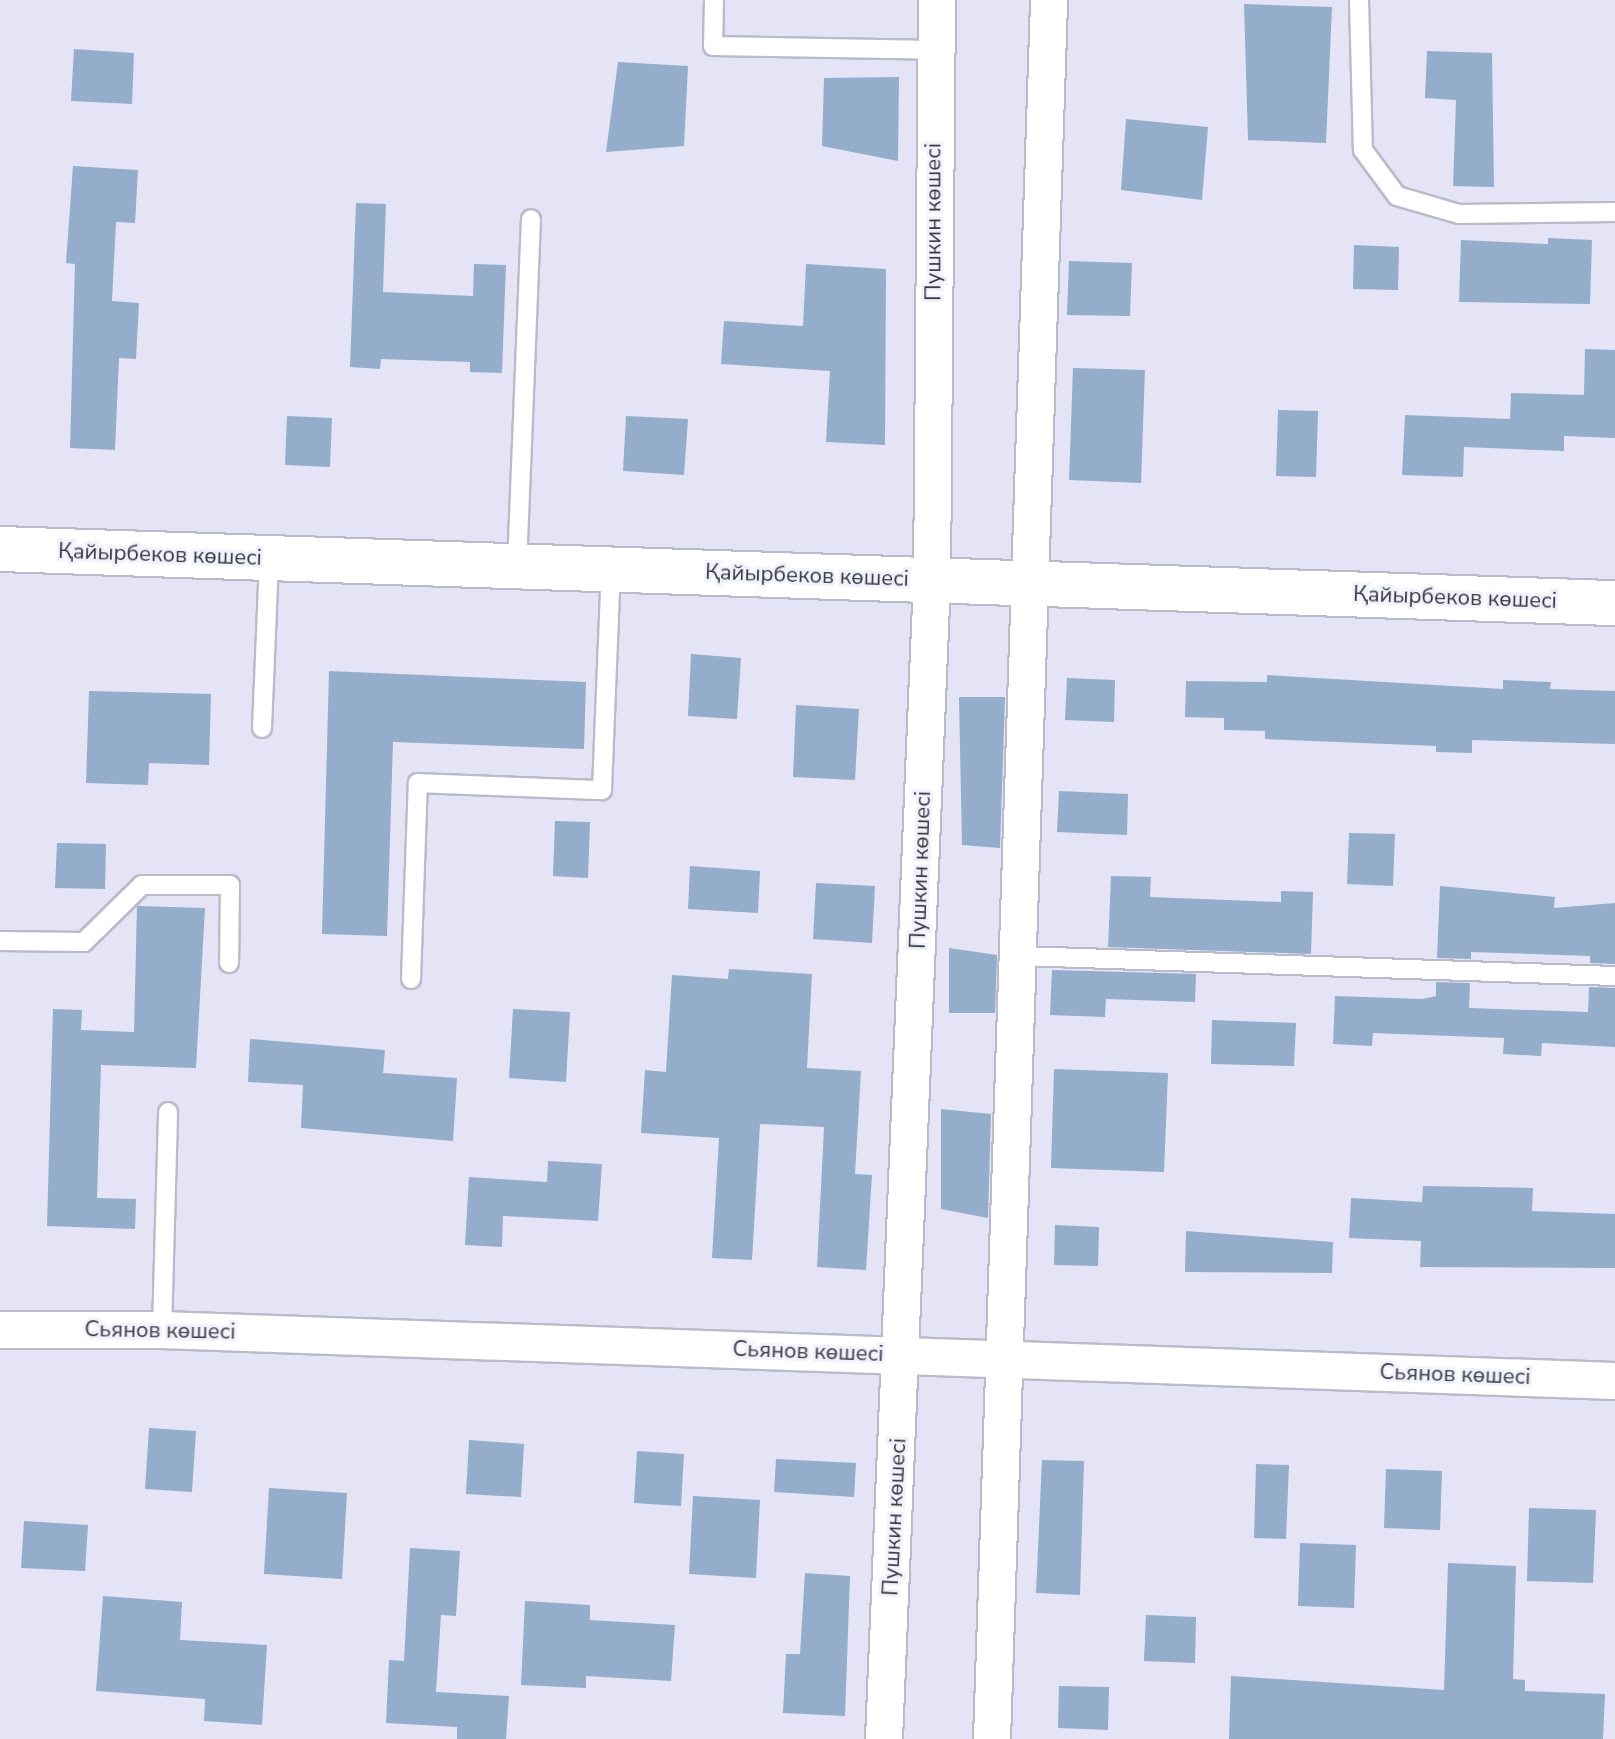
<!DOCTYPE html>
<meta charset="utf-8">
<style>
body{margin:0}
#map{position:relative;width:1615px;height:1739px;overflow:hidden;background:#e5e4f6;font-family:"Nunito Sans",sans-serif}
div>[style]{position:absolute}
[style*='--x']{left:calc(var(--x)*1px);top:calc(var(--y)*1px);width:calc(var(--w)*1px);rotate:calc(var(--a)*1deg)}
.building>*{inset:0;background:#93adca}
.roads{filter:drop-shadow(2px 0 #babaca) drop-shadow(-2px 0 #babaca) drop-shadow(0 2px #babaca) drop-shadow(0 -2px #babaca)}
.service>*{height:18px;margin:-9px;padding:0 9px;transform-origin:9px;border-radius:9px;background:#fff}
.minor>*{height:36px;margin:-18px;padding:0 18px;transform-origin:18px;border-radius:18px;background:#fff}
.secondary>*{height:44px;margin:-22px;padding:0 22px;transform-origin:22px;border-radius:22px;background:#fff}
span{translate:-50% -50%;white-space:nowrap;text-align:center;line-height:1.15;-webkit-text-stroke:6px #f2f2fd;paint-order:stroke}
.street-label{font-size:22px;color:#3a3a41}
</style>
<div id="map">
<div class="building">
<div style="clip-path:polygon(1244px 4px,1332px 7px,1326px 143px,1248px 140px)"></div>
<div style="clip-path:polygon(74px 49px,134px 53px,132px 104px,71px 101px)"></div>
<div style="clip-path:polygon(1427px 51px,1492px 53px,1494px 187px,1453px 186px,1456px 100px,1425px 98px)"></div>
<div style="clip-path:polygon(618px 62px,688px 66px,684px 146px,606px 152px)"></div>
<div style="clip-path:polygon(899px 77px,898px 161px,822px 146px,824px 78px)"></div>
<div style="clip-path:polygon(1126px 119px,1208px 127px,1202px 200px,1121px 190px)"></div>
<div style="clip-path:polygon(73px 166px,138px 170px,135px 223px,116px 222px,112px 301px,139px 303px,136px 359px,119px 358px,115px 450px,70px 448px,75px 264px,66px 263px)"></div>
<div style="clip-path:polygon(356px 203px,386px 204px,383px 292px,473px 296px,474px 264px,506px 265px,502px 373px,470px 372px,470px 362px,381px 359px,380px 369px,350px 367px)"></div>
<div style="clip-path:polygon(1548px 238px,1592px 240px,1590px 304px,1459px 302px,1461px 240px,1548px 244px)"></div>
<div style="clip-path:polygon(1354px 245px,1399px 247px,1398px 290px,1353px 289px)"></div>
<div style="clip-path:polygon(1069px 261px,1132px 263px,1130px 316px,1067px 315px)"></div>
<div style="clip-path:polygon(806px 264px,886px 269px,885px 445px,826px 442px,830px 371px,721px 364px,724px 321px,803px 326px)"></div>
<div style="clip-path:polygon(1585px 349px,1615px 350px,1615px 438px,1564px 436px,1564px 451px,1464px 447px,1463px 477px,1402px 475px,1405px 415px,1510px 419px,1511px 393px,1584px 395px)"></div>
<div style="clip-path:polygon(1073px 368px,1145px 370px,1141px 483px,1069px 480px)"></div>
<div style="clip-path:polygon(1278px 410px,1318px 411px,1316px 477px,1276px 476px)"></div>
<div style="clip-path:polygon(287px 416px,332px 418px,330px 467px,285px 465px)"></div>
<div style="clip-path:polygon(626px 416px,688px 419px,684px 475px,623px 471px)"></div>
<div style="clip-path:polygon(691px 654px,741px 658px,737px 719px,688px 716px)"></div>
<div style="clip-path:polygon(329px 671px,586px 682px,584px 749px,393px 742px,387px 936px,322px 934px)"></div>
<div style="clip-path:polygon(1267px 675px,1503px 689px,1503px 680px,1551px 682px,1550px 689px,1615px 691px,1615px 744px,1472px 740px,1472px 753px,1436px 752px,1436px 746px,1265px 739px,1265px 731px,1224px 730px,1224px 718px,1185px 717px,1186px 681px,1267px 682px)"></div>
<div style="clip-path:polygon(1067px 678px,1115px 680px,1114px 722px,1065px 720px)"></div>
<div style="clip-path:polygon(89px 691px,211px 694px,209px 765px,149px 763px,148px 785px,86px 783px)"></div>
<div style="clip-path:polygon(959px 697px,1005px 697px,1000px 848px,962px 845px)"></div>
<div style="clip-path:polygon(796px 705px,859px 709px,855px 780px,793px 777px)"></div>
<div style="clip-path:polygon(1059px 791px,1128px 794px,1127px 835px,1057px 832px)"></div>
<div style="clip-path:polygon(555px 821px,590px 822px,588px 878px,553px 876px)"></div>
<div style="clip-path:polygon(1349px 833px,1395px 834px,1393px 886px,1347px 884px)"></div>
<div style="clip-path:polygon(57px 843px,106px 844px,105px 889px,55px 888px)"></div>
<div style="clip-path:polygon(690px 866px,760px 871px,758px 913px,688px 909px)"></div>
<div style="clip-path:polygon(1111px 876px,1151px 877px,1150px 897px,1281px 902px,1281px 891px,1313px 892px,1311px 954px,1108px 947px)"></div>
<div style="clip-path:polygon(816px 883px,875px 886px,872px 943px,813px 939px)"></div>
<div style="clip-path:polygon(1440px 886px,1555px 897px,1554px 908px,1615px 903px,1615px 964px,1590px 963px,1590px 956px,1471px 952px,1471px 959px,1437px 958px)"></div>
<div style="clip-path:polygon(137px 906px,205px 908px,196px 1068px,101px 1065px,97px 1198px,136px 1199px,135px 1229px,47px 1226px,53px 1009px,82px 1010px,81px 1030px,134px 1032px)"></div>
<div style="clip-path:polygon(949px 948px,997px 955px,995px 1013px,949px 1013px)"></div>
<div style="clip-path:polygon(729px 969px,812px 974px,807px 1068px,861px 1071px,855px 1174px,872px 1175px,866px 1270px,817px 1267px,824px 1127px,760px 1124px,752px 1260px,712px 1258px,719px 1138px,641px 1133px,645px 1070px,666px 1072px,672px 975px,728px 979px)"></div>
<div style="clip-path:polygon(1052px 970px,1196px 974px,1195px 1002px,1106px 999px,1105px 1017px,1050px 1015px)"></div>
<div style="clip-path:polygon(1436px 982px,1470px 983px,1469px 1008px,1588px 1012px,1589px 987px,1615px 988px,1615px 1047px,1542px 1043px,1541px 1056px,1503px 1054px,1504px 1038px,1373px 1033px,1372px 1046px,1333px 1044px,1335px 996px,1423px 999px,1436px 996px)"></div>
<div style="clip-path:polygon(513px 1009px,570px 1012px,566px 1082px,509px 1078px)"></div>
<div style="clip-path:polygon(1212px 1020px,1296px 1023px,1294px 1066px,1211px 1064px)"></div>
<div style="clip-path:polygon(250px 1039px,385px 1050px,383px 1073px,457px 1078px,453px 1141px,301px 1128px,303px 1085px,248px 1082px)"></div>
<div style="clip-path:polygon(1054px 1069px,1168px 1073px,1164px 1172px,1051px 1168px)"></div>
<div style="clip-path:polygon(941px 1109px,991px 1114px,988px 1218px,941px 1209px)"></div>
<div style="clip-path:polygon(548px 1161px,602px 1164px,598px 1221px,503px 1216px,502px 1247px,465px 1245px,469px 1177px,547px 1182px)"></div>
<div style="clip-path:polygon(1423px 1186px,1533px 1188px,1532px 1211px,1615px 1214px,1615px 1268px,1420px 1267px,1421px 1241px,1349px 1238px,1351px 1198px,1422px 1202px)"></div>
<div style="clip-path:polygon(1055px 1225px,1099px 1227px,1098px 1266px,1054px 1265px)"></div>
<div style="clip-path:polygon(1186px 1231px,1333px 1242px,1332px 1273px,1185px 1272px)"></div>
<div style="clip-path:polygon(149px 1428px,196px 1431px,192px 1492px,145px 1489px)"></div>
<div style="clip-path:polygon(469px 1440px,524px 1444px,521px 1497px,466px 1494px)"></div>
<div style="clip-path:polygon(637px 1451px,684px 1454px,681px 1506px,634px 1503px)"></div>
<div style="clip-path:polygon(776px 1459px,856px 1463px,854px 1497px,774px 1492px)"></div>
<div style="clip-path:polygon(1042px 1460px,1084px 1461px,1080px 1595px,1036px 1593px)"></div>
<div style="clip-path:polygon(1256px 1464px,1289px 1465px,1286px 1539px,1254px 1538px)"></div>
<div style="clip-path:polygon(1386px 1469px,1442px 1471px,1440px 1530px,1384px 1528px)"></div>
<div style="clip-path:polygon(269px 1488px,347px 1493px,342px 1579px,264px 1574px)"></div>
<div style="clip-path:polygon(693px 1496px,760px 1500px,756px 1578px,689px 1574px)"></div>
<div style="clip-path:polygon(1529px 1508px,1596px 1510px,1593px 1583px,1527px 1581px)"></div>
<div style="clip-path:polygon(24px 1521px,88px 1525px,85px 1571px,21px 1568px)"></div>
<div style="clip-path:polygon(1300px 1543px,1356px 1545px,1354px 1608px,1298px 1606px)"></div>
<div style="clip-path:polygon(410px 1548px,460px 1551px,456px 1616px,441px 1615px,436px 1692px,509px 1696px,506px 1739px,457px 1739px,457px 1727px,386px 1723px,389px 1660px,404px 1661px)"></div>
<div style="clip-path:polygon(1448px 1563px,1516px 1566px,1513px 1679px,1525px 1680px,1525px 1691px,1605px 1694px,1603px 1739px,1229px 1739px,1231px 1676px,1444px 1690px)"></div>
<div style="clip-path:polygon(805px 1573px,850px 1576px,845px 1716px,783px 1713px,786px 1654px,800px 1654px)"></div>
<div style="clip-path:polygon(103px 1596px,182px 1602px,180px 1640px,267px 1645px,262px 1725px,204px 1721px,205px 1699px,96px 1691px)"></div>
<div style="clip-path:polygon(525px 1601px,590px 1605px,590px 1620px,675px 1625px,671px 1681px,586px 1676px,586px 1688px,521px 1685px)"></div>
<div style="clip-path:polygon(1146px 1615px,1196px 1617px,1195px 1663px,1144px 1661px)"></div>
<div style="clip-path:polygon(1059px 1686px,1109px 1687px,1108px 1730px,1058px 1728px)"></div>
</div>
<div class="roads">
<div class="service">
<div style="--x:714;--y:0;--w:46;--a:91.2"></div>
<div style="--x:713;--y:46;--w:222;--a:1"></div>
<div style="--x:1359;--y:0;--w:150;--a:88.5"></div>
<div style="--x:1363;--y:150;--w:57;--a:53.5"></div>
<div style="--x:1397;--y:196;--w:65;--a:16.2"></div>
<div style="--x:1459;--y:214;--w:156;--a:-0.7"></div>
<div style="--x:517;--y:567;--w:348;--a:-87.7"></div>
<div style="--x:262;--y:728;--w:170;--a:-87.6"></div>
<div style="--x:0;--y:941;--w:84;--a:0.7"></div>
<div style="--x:84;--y:942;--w:81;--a:-44.5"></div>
<div style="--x:142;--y:885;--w:88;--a:0"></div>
<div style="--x:230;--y:885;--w:78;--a:90.7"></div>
<div style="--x:1021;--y:956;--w:594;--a:1.93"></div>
<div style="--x:411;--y:979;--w:196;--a:-88"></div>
<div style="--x:418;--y:783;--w:184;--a:2.2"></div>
<div style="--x:602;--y:790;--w:220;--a:-87.7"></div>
<div style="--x:162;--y:1330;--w:218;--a:-88.4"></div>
</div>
<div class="minor">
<div style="--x:0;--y:1330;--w:162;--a:0"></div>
<div style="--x:162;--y:1330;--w:1454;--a:2.01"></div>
<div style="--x:884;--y:1739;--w:1159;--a:-87.63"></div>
<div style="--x:932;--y:581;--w:581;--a:-89.51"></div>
<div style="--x:992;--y:1739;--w:1740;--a:-88.12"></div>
</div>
<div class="secondary">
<div style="--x:0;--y:549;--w:1616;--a:1.92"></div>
</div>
</div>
<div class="street-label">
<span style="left:934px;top:222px;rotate:-90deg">Пушкин көшесі</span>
<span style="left:160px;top:555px;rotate:2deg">Қайырбеков көшесі</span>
<span style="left:807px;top:576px;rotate:2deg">Қайырбеков көшесі</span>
<span style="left:1455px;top:598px;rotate:2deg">Қайырбеков көшесі</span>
<span style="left:921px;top:870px;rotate:-88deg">Пушкин көшесі</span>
<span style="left:160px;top:1331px;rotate:1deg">Сьянов көшесі</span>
<span style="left:808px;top:1352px;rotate:2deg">Сьянов көшесі</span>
<span style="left:1455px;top:1375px;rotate:2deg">Сьянов көшесі</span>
<span style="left:895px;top:1517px;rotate:-87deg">Пушкин көшесі</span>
</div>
</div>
